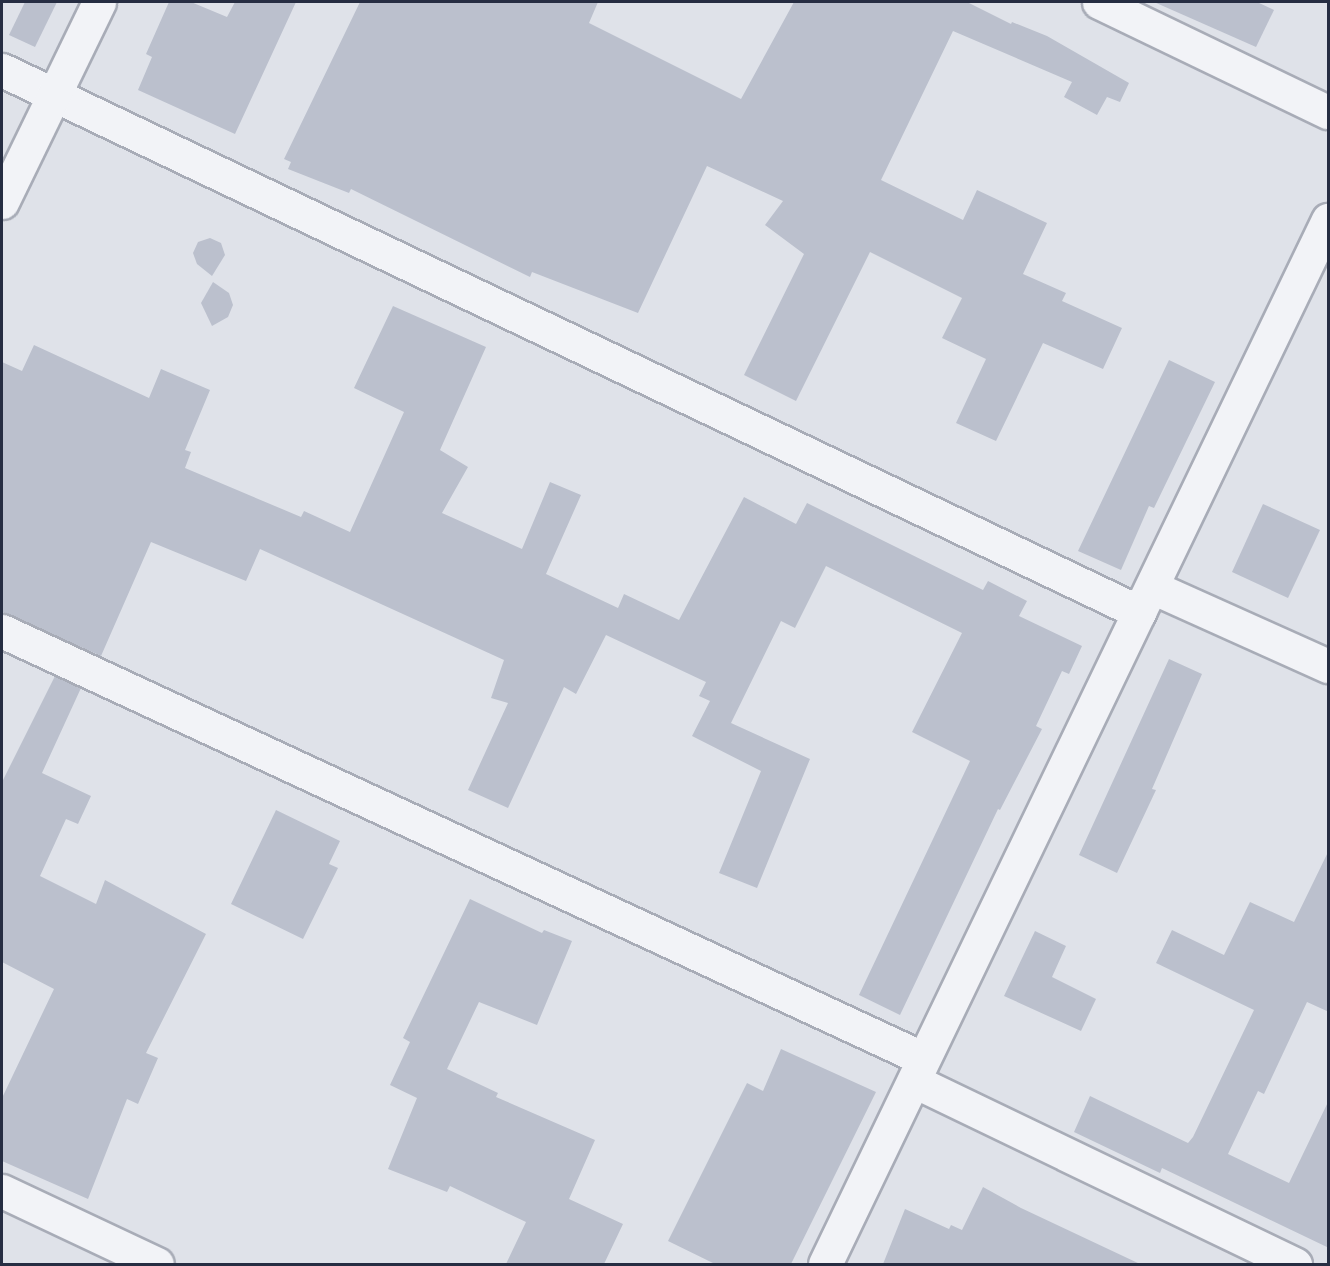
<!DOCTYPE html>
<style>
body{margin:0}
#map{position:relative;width:1330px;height:1266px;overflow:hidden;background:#dfe2e9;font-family:"DejaVu Sans",sans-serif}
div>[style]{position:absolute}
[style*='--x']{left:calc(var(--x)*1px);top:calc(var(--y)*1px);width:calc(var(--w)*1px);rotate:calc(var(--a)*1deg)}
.building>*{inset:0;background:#bbc0cd}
.roads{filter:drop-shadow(2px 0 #a8acb7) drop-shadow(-2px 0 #a8acb7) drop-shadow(0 2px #a8acb7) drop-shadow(0 -2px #a8acb7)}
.minor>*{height:33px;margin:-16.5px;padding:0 16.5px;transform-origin:16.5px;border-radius:16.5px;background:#f2f3f7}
span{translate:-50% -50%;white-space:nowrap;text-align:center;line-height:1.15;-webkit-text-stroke:4.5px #eef1f7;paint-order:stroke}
.frame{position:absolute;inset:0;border:3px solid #262d42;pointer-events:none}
</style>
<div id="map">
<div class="building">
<div style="clip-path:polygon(25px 2px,57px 2px,35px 47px,9px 35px)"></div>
<div style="clip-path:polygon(169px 2px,191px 2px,227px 17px,235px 2px,296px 2px,235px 134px,138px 90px,152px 57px,146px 54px)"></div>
<div style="clip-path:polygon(360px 2px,598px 2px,589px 23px,741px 99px,794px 2px,967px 2px,1011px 24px,1012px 22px,1047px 36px,1129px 83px,1120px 102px,1107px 97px,1097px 115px,1064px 97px,1072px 82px,953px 31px,881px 180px,963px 220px,977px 190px,1047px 223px,1023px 274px,1066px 293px,1062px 301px,1122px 328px,1103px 369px,1043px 343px,996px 441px,956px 423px,986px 359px,942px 338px,962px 298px,870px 252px,796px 401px,744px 375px,804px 254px,765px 225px,783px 201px,707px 166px,638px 313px,532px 272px,530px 277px,351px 189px,349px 193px,288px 169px,291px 162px,284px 159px)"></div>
<div style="clip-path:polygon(1154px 2px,1257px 2px,1274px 10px,1256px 47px)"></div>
<div style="clip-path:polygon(210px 238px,221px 243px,225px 255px,212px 276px,197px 264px,193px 253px,198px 242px)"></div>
<div style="clip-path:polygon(213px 282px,229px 293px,233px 305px,228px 317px,212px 326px,201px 303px)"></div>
<div style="clip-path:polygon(393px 306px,486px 347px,440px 450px,468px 467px,442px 513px,522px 549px,550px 482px,581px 495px,546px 574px,618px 608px,624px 594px,679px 620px,744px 497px,796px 524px,807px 503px,983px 590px,988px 581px,1027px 601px,1019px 616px,1082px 646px,1069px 674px,1062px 671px,1036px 726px,1042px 729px,1000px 810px,998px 809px,900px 1015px,859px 995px,970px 761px,912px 732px,962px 633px,826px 566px,795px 628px,781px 621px,731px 723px,810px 759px,757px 888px,719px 873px,761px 771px,692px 736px,710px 701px,699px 696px,706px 682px,606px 635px,576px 694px,564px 687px,508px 808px,468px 790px,508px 703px,491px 698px,504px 660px,260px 549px,246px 581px,151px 542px,101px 656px,2px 612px,2px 362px,22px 371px,34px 345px,149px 398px,161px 369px,210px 390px,185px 450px,191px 452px,185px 468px,301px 517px,304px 511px,350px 532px,404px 412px,354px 388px)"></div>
<div style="clip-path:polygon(1169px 360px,1215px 382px,1154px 508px,1149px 506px,1121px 570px,1078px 551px)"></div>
<div style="clip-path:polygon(1263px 504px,1320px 530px,1288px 598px,1232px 572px)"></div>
<div style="clip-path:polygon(1169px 659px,1202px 674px,1152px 789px,1156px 790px,1117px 873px,1079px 855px)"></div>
<div style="clip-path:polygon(55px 676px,81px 688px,42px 773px,91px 796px,78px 824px,66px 819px,40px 876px,96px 904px,105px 880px,206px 934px,146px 1053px,158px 1058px,138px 1104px,127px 1099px,88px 1199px,2px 1161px,2px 1098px,54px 989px,2px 962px,2px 782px)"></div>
<div style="clip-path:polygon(276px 810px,340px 841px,329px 864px,338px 868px,303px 939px,231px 904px)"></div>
<div style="clip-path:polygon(1329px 850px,1329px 1012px,1307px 1002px,1264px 1094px,1258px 1091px,1228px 1154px,1289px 1183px,1329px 1100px,1329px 1248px,1162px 1168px,1160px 1173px,1074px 1132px,1090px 1096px,1188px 1143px,1193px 1137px,1254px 1010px,1156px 963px,1172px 930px,1224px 955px,1250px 902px,1294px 922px)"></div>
<div style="clip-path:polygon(470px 899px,542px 933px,544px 930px,572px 941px,537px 1025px,479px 1002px,447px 1069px,498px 1093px,496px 1097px,595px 1140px,569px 1199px,623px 1224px,604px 1264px,506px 1264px,526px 1222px,450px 1186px,447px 1192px,388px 1169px,417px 1098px,390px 1085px,410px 1042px,403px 1038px)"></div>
<div style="clip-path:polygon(1035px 931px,1066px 946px,1052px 977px,1096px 999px,1081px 1031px,1004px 996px)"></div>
<div style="clip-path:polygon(781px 1049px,876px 1092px,791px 1264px,715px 1264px,668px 1241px,747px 1083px,763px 1091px)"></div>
<div style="clip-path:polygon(983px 1187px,1021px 1208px,1140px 1264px,883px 1264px,905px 1209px,949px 1229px,951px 1225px,962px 1230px)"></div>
</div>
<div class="roads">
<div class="minor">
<div style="--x:1099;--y:2;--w:254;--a:25.7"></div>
<div style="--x:2;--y:70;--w:1260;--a:25.49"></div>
<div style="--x:2;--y:202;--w:222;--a:-64.1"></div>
<div style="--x:1152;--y:587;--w:193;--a:24.2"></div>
<div style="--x:2;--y:631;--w:1016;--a:24.9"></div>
<div style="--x:914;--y:1081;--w:423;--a:25.7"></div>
<div style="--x:2;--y:1191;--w:171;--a:25.2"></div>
<div style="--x:825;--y:1264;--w:1159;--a:-64.28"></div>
</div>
</div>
<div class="frame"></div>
</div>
